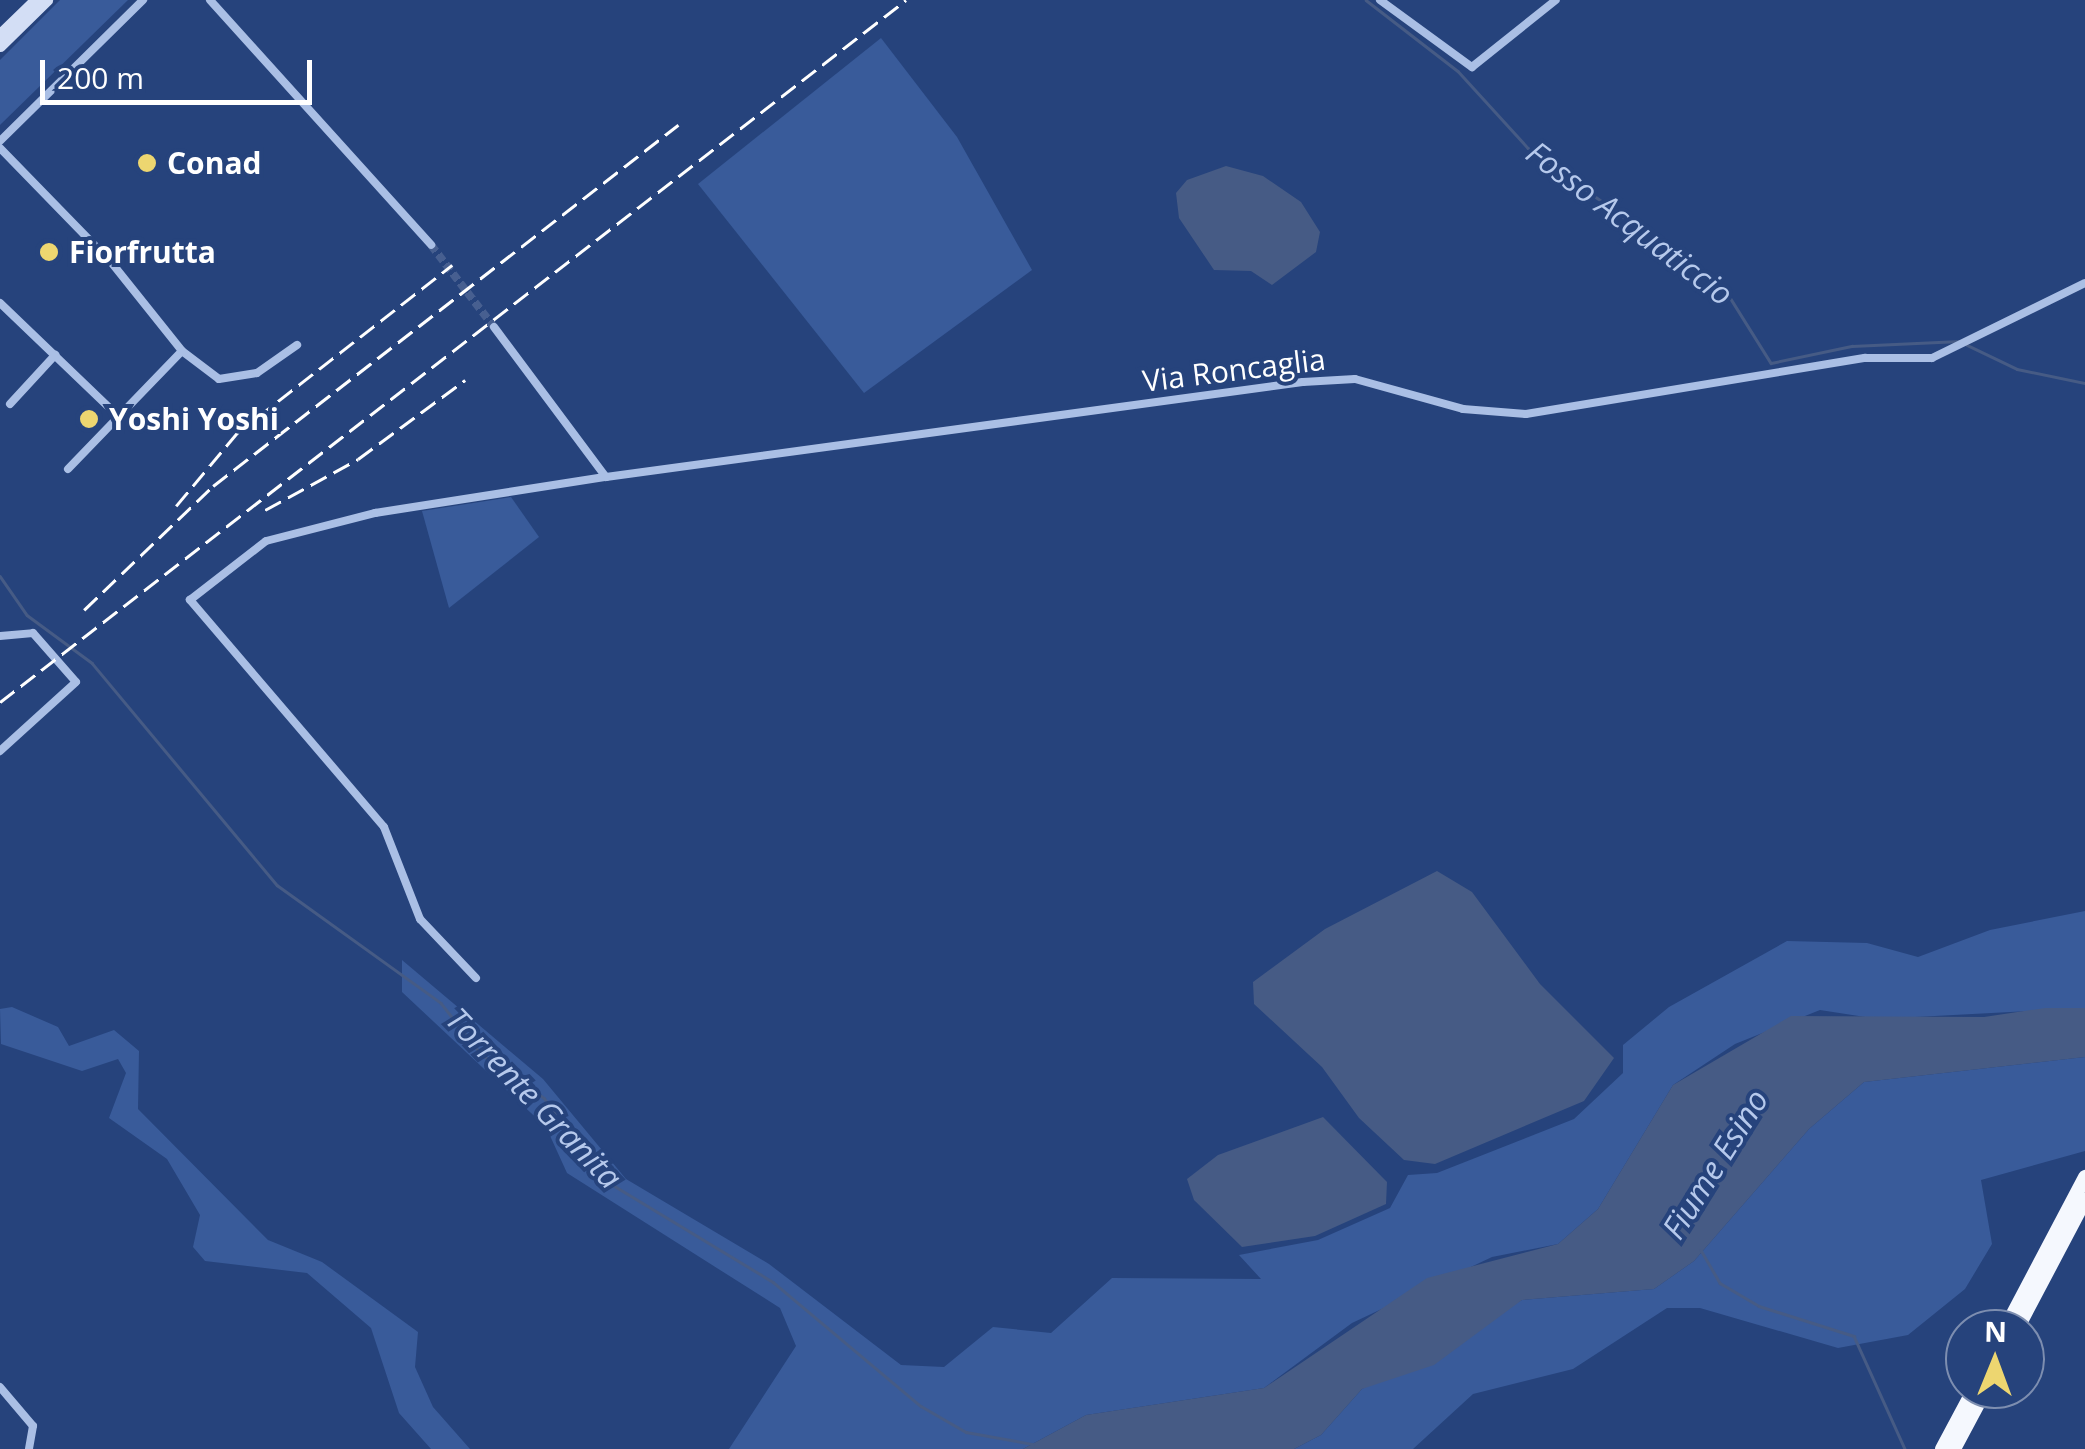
<!DOCTYPE html>
<style>
body{margin:0}
#map{position:relative;width:2085px;height:1449px;overflow:hidden;background:#26437c;font-family:"Open Sans",sans-serif}
div>[style]{position:absolute}
[style*='--x']{left:calc(var(--x)*1px);top:calc(var(--y)*1px);width:calc(var(--w)*1px);rotate:calc(var(--a)*1deg)}
.green>*{inset:0;background:#395b9a}
.water>*{inset:0;background:#465b85}
.stream>*{height:2.5px;margin:-1.25px;padding:0 1.25px;transform-origin:1.25px;border-radius:1.25px;background:#465b85}
.minor-tunnel>*{height:8px;margin-top:-4px;transform-origin:0;background:repeating-linear-gradient(90deg,#475f90 0 8px,transparent 0 12px)}
.minor>*{height:8px;margin:-4px;padding:0 4px;transform-origin:4px;border-radius:4px;background:#aabfe5}
.secondary>*{height:11px;margin:-5.5px;padding:0 5.5px;transform-origin:5.5px;border-radius:5.5px;background:#d3def5}
.trunk>*{height:14px;margin:-7px;padding:0 7px;transform-origin:7px;border-radius:7px;background:#f5f8fe}
.rail>*{height:2.5px;margin-top:-1.25px;transform-origin:0;background:repeating-linear-gradient(90deg,#fff 0 18px,transparent 0 26px)}
.dots>*{width:28px;height:28px;translate:-50% -50%;box-sizing:border-box;border:5px solid #26437c;border-radius:50%}
span{translate:-50% -50%;white-space:nowrap;text-align:center;line-height:1.15;-webkit-text-stroke:8px #26437c;paint-order:stroke}
.poi-label{font-size:30px;color:#fff;font-weight:700}
.left{translate:0 -50%;text-align:left}
.street-label{font-size:30px;color:#fff}
.water-label{font-size:32px;color:#b6c9ec;font-style:italic}
.north{position:absolute;left:1945px;top:1309px;width:100px;height:100px;box-sizing:border-box;background:#26437c;border:2px solid #7d8eb0;border-radius:50%;rotate:1deg;font-size:28px;font-weight:700;line-height:40px;text-align:center;color:#fff}
.north::after{content:'';display:block;margin:auto;width:35px;height:45px;background:#edd670;clip-path:polygon(50% 0,100% 100%,50% 72%,0 100%)}
.scale{position:absolute;left:40px;top:60px;width:272px;height:45px;box-sizing:border-box;border:5px solid #fff;border-top:0;padding-left:12px;font-size:30px;line-height:35px;white-space:nowrap;color:#fff;-webkit-text-stroke:8px #26437c;paint-order:stroke}
</style>
<div id="map">
<div class="green">
<div style="clip-path:polygon(60px 0,128px 0,0 125px,0 60px)"></div>
<div style="clip-path:polygon(881px 38px,957px 137px,1032px 270px,864px 393px,698px 184px)"></div>
<div style="clip-path:polygon(511px 497px,539px 537px,449px 608px,422px 511px)"></div>
<div style="clip-path:polygon(2085px 911px,2085px 1008px,1878px 1019px,1820px 1010px,1735px 1044px,1673px 1085px,1598px 1209px,1558px 1244px,1492px 1257px,1352px 1323px,1264px 1388px,1086px 1415px,1023px 1449px,729px 1449px,796px 1346px,780px 1308px,567px 1173px,546px 1127px,402px 992px,402px 960px,543px 1079px,626px 1179px,769px 1264px,901px 1365px,944px 1367px,993px 1327px,1051px 1333px,1112px 1278px,1261px 1279px,1239px 1255px,1318px 1240px,1390px 1208px,1408px 1175px,1437px 1173px,1574px 1119px,1623px 1073px,1623px 1045px,1669px 1007px,1787px 941px,1867px 943px,1918px 957px,1990px 930px)"></div>
<div style="clip-path:polygon(12px 1007px,58px 1027px,69px 1046px,114px 1030px,139px 1051px,138px 1109px,268px 1240px,322px 1262px,418px 1332px,415px 1367px,433px 1407px,470px 1449px,431px 1449px,399px 1413px,371px 1328px,307px 1273px,205px 1261px,193px 1247px,200px 1215px,167px 1159px,109px 1118px,126px 1073px,118px 1059px,82px 1071px,1px 1044px,0 1009px)"></div>
<div style="clip-path:polygon(2085px 1057px,2085px 1151px,1981px 1180px,1992px 1244px,1965px 1289px,1908px 1335px,1838px 1348px,1700px 1308px,1667px 1308px,1573px 1369px,1473px 1394px,1413px 1449px,1294px 1449px,1321px 1435px,1362px 1389px,1522px 1300px,1654px 1289px,1694px 1261px,1809px 1129px,1864px 1082px)"></div>
</div>
<div class="water">
<div style="clip-path:polygon(1226px 166px,1263px 176px,1301px 202px,1320px 232px,1316px 252px,1272px 285px,1251px 271px,1214px 270px,1179px 218px,1176px 193px,1187px 180px)"></div>
<div style="clip-path:polygon(1437px 871px,1472px 892px,1540px 984px,1614px 1058px,1584px 1101px,1435px 1164px,1404px 1160px,1359px 1118px,1322px 1067px,1254px 1004px,1253px 982px,1325px 929px)"></div>
<div style="clip-path:polygon(2045px 1008px,2085px 1008px,2085px 1057px,1864px 1082px,1809px 1129px,1694px 1261px,1654px 1289px,1522px 1300px,1434px 1365px,1362px 1389px,1321px 1435px,1294px 1449px,1023px 1449px,1086px 1415px,1264px 1388px,1427px 1278px,1558px 1244px,1598px 1209px,1673px 1085px,1791px 1016px,1984px 1017px)"></div>
<div style="clip-path:polygon(1323px 1117px,1387px 1182px,1386px 1204px,1315px 1236px,1242px 1247px,1194px 1200px,1187px 1179px,1218px 1155px)"></div>
</div>
<div class="stream">
<div style="--x:1366;--y:0;--w:116;--a:37.7"></div>
<div style="--x:1458;--y:71;--w:104;--a:47.7"></div>
<div style="--x:1528;--y:148;--w:244;--a:35.8"></div>
<div style="--x:1726;--y:291;--w:85;--a:58"></div>
<div style="--x:1771;--y:363;--w:83;--a:-11.9"></div>
<div style="--x:1852;--y:346;--w:108;--a:-2.7"></div>
<div style="--x:1967;--y:345;--w:55;--a:25.6"></div>
<div style="--x:2017;--y:369;--w:69;--a:11.6"></div>
<div style="--x:0;--y:576;--w:47;--a:55.3"></div>
<div style="--x:27;--y:615;--w:81;--a:36.4"></div>
<div style="--x:92;--y:663;--w:289;--a:50.2"></div>
<div style="--x:277;--y:885;--w:202;--a:35.7"></div>
<div style="--x:441;--y:1003;--w:65;--a:51.9"></div>
<div style="--x:481;--y:1054;--w:77;--a:34.9"></div>
<div style="--x:544;--y:1098;--w:106;--a:52.7"></div>
<div style="--x:608;--y:1182;--w:193;--a:31.2"></div>
<div style="--x:773;--y:1282;--w:193;--a:40"></div>
<div style="--x:921;--y:1406;--w:52;--a:30"></div>
<div style="--x:966;--y:1432;--w:68;--a:10.2"></div>
<div style="--x:1701;--y:1250;--w:38;--a:60"></div>
<div style="--x:1720;--y:1283;--w:45;--a:30.5"></div>
<div style="--x:1759;--y:1306;--w:100;--a:17.5"></div>
<div style="--x:1854;--y:1336;--w:124;--a:65.7"></div>
</div>
<div class="minor-tunnel">
<div style="--x:431;--y:245;--w:103;--a:52.5"></div>
</div>
<div class="minor">
<div style="--x:210;--y:0;--w:330;--a:47.9"></div>
<div style="--x:1380;--y:0;--w:114;--a:36.1"></div>
<div style="--x:1472;--y:67;--w:107;--a:-38.6"></div>
<div style="--x:0;--y:141;--w:201;--a:-44.6"></div>
<div style="--x:0;--y:148;--w:159;--a:45.8"></div>
<div style="--x:111;--y:262;--w:114;--a:51.4"></div>
<div style="--x:182;--y:351;--w:46;--a:37.1"></div>
<div style="--x:219;--y:379;--w:38;--a:-9"></div>
<div style="--x:257;--y:373;--w:49;--a:-35"></div>
<div style="--x:0;--y:303;--w:165;--a:43.8"></div>
<div style="--x:494;--y:327;--w:187;--a:53.3"></div>
<div style="--x:10;--y:404;--w:67;--a:-47.4"></div>
<div style="--x:68;--y:469;--w:164;--a:-46"></div>
<div style="--x:0;--y:636;--w:33;--a:-5"></div>
<div style="--x:33;--y:633;--w:65;--a:48.7"></div>
<div style="--x:76;--y:682;--w:103;--a:137.8"></div>
<div style="--x:476;--y:978;--w:81;--a:-133.5"></div>
<div style="--x:420;--y:919;--w:99;--a:-111.4"></div>
<div style="--x:384;--y:827;--w:299;--a:-130.5"></div>
<div style="--x:190;--y:600;--w:96;--a:-37.8"></div>
<div style="--x:266;--y:541;--w:113;--a:-14.4"></div>
<div style="--x:375;--y:513;--w:234;--a:-8.9"></div>
<div style="--x:606;--y:477;--w:703;--a:-7.76"></div>
<div style="--x:1303;--y:382;--w:52;--a:-3.3"></div>
<div style="--x:1355;--y:379;--w:112;--a:15.5"></div>
<div style="--x:1463;--y:409;--w:63;--a:4.5"></div>
<div style="--x:1526;--y:414;--w:344;--a:-9.4"></div>
<div style="--x:1865;--y:358;--w:67;--a:0"></div>
<div style="--x:1932;--y:358;--w:170;--a:-26.1"></div>
<div style="--x:0;--y:1387;--w:51;--a:49.8"></div>
<div style="--x:33;--y:1426;--w:23;--a:100"></div>
</div>
<div class="secondary">
<div style="--x:0;--y:34;--w:49;--a:-44.2"></div>
<div style="--x:0;--y:46;--w:66;--a:-44.4"></div>
</div>
<div class="trunk">
<div style="--x:2005;--y:1329;--w:172;--a:-62.2"></div>
<div style="--x:2017;--y:1329;--w:146;--a:-62.2"></div>
<div style="--x:1942;--y:1449;--w:68;--a:-61.9"></div>
<div style="--x:1954;--y:1449;--w:68;--a:-61.9"></div>
</div>
<div class="rail">
<div style="--x:176;--y:506;--w:95;--a:-50.1"></div>
<div style="--x:237;--y:433;--w:273;--a:-38"></div>
<div style="--x:265;--y:510;--w:106;--a:-28.7"></div>
<div style="--x:358;--y:459;--w:133;--a:-36.4"></div>
<div style="--x:84;--y:610;--w:179;--a:-43.9"></div>
<div style="--x:213;--y:486;--w:589;--a:-37.82"></div>
<div style="--x:0;--y:702;--w:1146;--a:-37.77"></div>
</div>
<div class="dots">
<div style="left:147px;top:163px;background:#edd670"></div>
<div style="left:49px;top:252px;background:#edd670"></div>
<div style="left:89px;top:419px;background:#edd670"></div>
</div>
<div class="poi-label">
<span class="left" style="left:167px;top:163px">Conad</span>
<span class="left" style="left:69px;top:252px">Fiorfrutta</span>
<span class="left" style="left:109px;top:419px">Yoshi Yoshi</span>
</div>
<div class="street-label">
<span style="left:1234px;top:370px;rotate:-7deg">Via Roncaglia</span>
</div>
<div class="water-label">
<span style="left:1630px;top:223px;rotate:37deg">Fosso Acquaticcio</span>
<span style="left:534px;top:1098px;rotate:46deg">Torrente Granita</span>
<span style="left:1715px;top:1164px;rotate:-58deg">Fiume Esino</span>
</div>
<div class="north">N</div>
<div class="scale">200 m</div>
</div>
